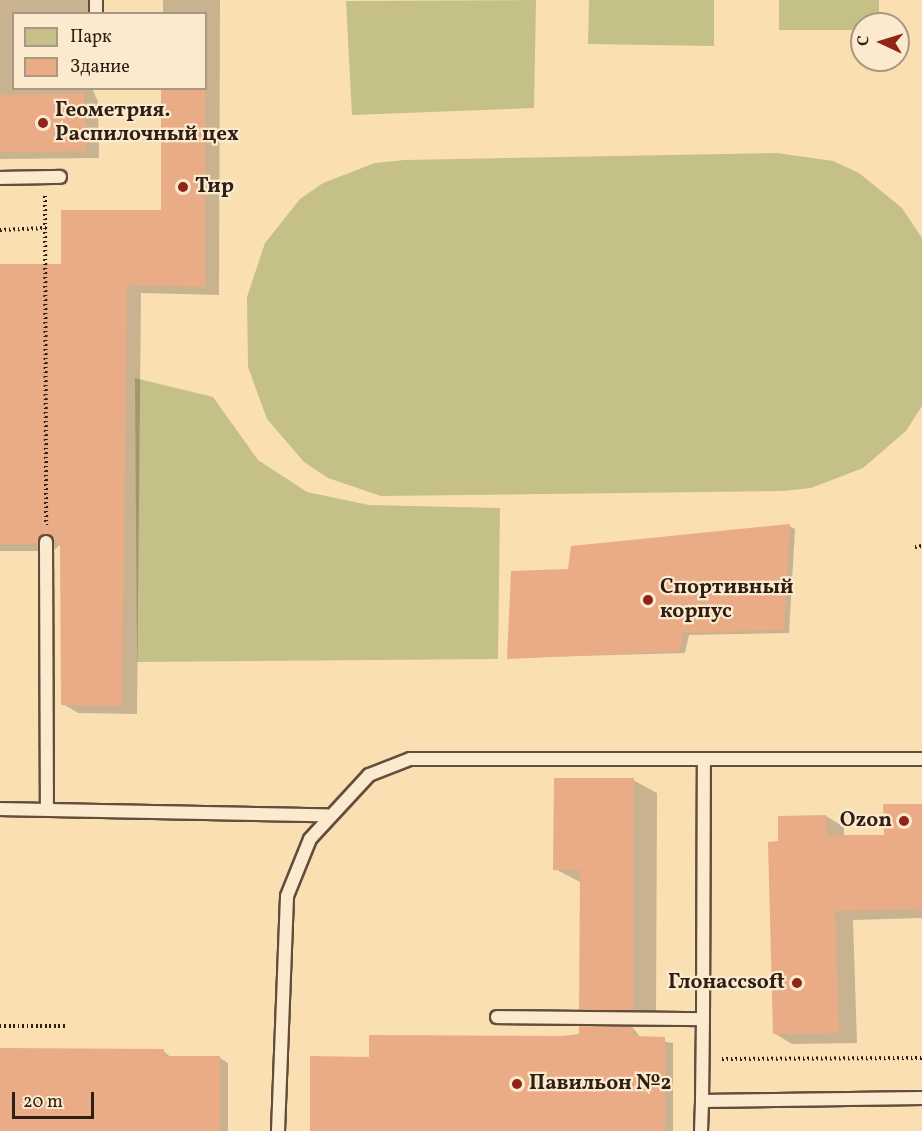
<!DOCTYPE html>
<meta charset="utf-8">
<style>
body{margin:0}
#map{position:relative;width:922px;height:1131px;overflow:hidden;background:#fadfb3;font-family:Vollkorn,serif}
div>[style]{position:absolute}
[style*='--x']{left:calc(var(--x)*1px);top:calc(var(--y)*1px);width:calc(var(--w)*1px);rotate:calc(var(--a)*1deg)}
.green>*{inset:0;background:#c5c088}
.shadow>*{inset:0;background:#0003}
.building>*{inset:0;background:#e9ac87}
.path>*{height:4px;margin-top:-2px;transform-origin:0;background:repeating-linear-gradient(90deg,#2f1e13 0 1.5px,transparent 0 4.5px)}
.roads{filter:drop-shadow(2px 0 #624e3b) drop-shadow(-2px 0 #624e3b) drop-shadow(0 2px #624e3b) drop-shadow(0 -2px #624e3b)}
.service>*{height:12px;margin:-6px;padding:0 6px;transform-origin:6px;border-radius:6px;background:#fceace}
.dots>*{width:16px;height:16px;translate:-50% -50%;box-sizing:border-box;border:3px solid #fceace;border-radius:50%}
span{translate:-50% -50%;white-space:nowrap;text-align:center;line-height:1.15;-webkit-text-stroke:4.5px #fceace;paint-order:stroke}
.poi-label{font-size:21px;color:#2f1e13;font-weight:700}
.left{translate:0 -50%;text-align:left}
.right{translate:-100% -50%;text-align:right}
.legend{position:absolute;left:12px;top:12px;width:195px;height:78px;box-sizing:border-box;background:#fceace;border:2px solid #aa9883;margin:0;padding:8px 10px;list-style:none;font-size:18px;color:#2f1e13}
.legend li{display:flex;align-items:center;gap:12px;height:30px}
.legend b{width:30px;border:2px solid #aa9883}
.north{position:absolute;left:850px;top:12px;width:60px;height:60px;box-sizing:border-box;background:#fceace;border:2px solid #aa9883;border-radius:50%;rotate:274deg;font-size:16px;font-weight:700;line-height:24px;text-align:center;color:#2f1e13}
.north::after{content:'';display:block;margin:auto;width:21px;height:27px;background:#8f2418;clip-path:polygon(50% 0,100% 100%,50% 72%,0 100%)}
.scale{position:absolute;left:12px;top:1092px;width:82px;height:27px;box-sizing:border-box;border:3px solid #2f1e13;border-top:0;padding-left:8px;font-size:18px;line-height:21px;white-space:nowrap;color:#2f1e13;-webkit-text-stroke:4px #fceace;paint-order:stroke}
</style>
<div id="map">
<div class="green">
<div style="clip-path:polygon(536px 0,534px 108px,352px 115px,346px 1px)"></div>
<div style="clip-path:polygon(589px 0,714px 0,714px 46px,588px 44px)"></div>
<div style="clip-path:polygon(779px 0,879px 0,879px 24px,862px 24px,862px 30px,779px 30px)"></div>
<div style="clip-path:polygon(777px 153px,833px 161px,859px 173px,902px 208px,922px 238px,922px 406px,906px 431px,863px 468px,811px 488px,783px 491px,381px 496px,328px 478px,304px 462px,267px 419px,248px 367px,247px 297px,265px 243px,300px 199px,323px 183px,375px 163px,404px 160px)"></div>
<div style="clip-path:polygon(135px 378px,213px 397px,258px 460px,307px 492px,369px 505px,500px 508px,498px 659px,137px 662px)"></div>
</div>
<div class="shadow">
<div style="clip-path:polygon(0 0,90px 0,90px 14px,14px 14px,14px 88px,92px 88px,98px 102px,99px 158px,0 159px)"></div>
<div style="clip-path:polygon(163px 0,220px 0,219px 295px,141px 293px,137px 714px,78px 713px,63px 704px,62px 543px,53px 551px,0 551px,0 265px,62px 266px,162px 211px,163px 88px,206px 88px,206px 14px,163px 14px)"></div>
<div style="clip-path:polygon(789px 526px,795px 529px,789px 633px,689px 635px,685px 653px,508px 658px,569px 571px)"></div>
<div style="clip-path:polygon(633px 780px,657px 793px,656px 1023px,604px 1022px,581px 1009px,582px 883px,555px 869px)"></div>
<div style="clip-path:polygon(922px 805px,922px 918px,853px 920px,857px 1043px,792px 1044px,774px 1033px,779px 843px,826px 816px,844px 827px,844px 837px,885px 836px)"></div>
<div style="clip-path:polygon(633px 1028px,641px 1038px,673px 1043px,673px 1131px,311px 1131px,370px 1058px)"></div>
<div style="clip-path:polygon(0 1050px,163px 1051px,172px 1058px,220px 1058px,228px 1063px,228px 1131px,0 1131px)"></div>
</div>
<div class="building">
<div style="clip-path:polygon(161px 88px,205px 88px,205px 287px,127px 285px,122px 706px,61px 705px,60px 544px,47px 534px,38px 544px,0 544px,0 264px,61px 264px,61px 210px,161px 210px)"></div>
<div style="clip-path:polygon(85px 93px,86px 151px,0 152px,0 95px)"></div>
<div style="clip-path:polygon(790px 524px,784px 630px,683px 633px,680px 651px,507px 659px,511px 571px,568px 569px,571px 546px)"></div>
<div style="clip-path:polygon(554px 778px,634px 778px,633px 1010px,579px 1010px,580px 870px,553px 870px)"></div>
<div style="clip-path:polygon(883px 804px,922px 804px,922px 909px,835px 911px,839px 1033px,773px 1034px,768px 842px,778px 841px,778px 816px,826px 815px,827px 835px,884px 835px)"></div>
<div style="clip-path:polygon(579px 1026px,633px 1027px,633px 1036px,665px 1037px,665px 1131px,310px 1131px,310px 1056px,369px 1057px,369px 1035px,579px 1036px)"></div>
<div style="clip-path:polygon(0 1048px,164px 1049px,164px 1056px,220px 1056px,220px 1131px,0 1131px)"></div>
</div>
<div class="path">
<div style="--x:45;--y:196;--w:329;--a:89.8"></div>
<div style="--x:0;--y:230;--w:46;--a:-2.5"></div>
<div style="--x:915;--y:547;--w:7;--a:-8"></div>
<div style="--x:0;--y:1026;--w:66;--a:0"></div>
<div style="--x:722;--y:1059;--w:200;--a:-0.3"></div>
</div>
<div class="roads">
<div class="service">
<div style="--x:96;--y:0;--w:14;--a:90"></div>
<div style="--x:0;--y:178;--w:60;--a:-1"></div>
<div style="--x:46;--y:542;--w:265;--a:89.8"></div>
<div style="--x:0;--y:809;--w:327;--a:1.1"></div>
<div style="--x:497;--y:1017;--w:206;--a:0.6"></div>
<div style="--x:703;--y:1019;--w:82;--a:90.7"></div>
<div style="--x:702;--y:1101;--w:220;--a:-0.8"></div>
<div style="--x:703;--y:1019;--w:257;--a:-89.8"></div>
<div style="--x:278;--y:1131;--w:235;--a:-87.8"></div>
<div style="--x:287;--y:896;--w:61;--a:-68"></div>
<div style="--x:310;--y:839;--w:87;--a:-47.3"></div>
<div style="--x:369;--y:775;--w:44;--a:-21.3"></div>
<div style="--x:410;--y:759;--w:512;--a:0"></div>
<div style="--x:701;--y:1131;--w:30;--a:-88"></div>
</div>
</div>
<div class="dots">
<div style="left:43px;top:123px;background:#8f2418"></div>
<div style="left:183px;top:187px;background:#8f2418"></div>
<div style="left:648px;top:600px;background:#8f2418"></div>
<div style="left:904px;top:821px;background:#8f2418"></div>
<div style="left:797px;top:983px;background:#8f2418"></div>
<div style="left:517px;top:1084px;background:#8f2418"></div>
</div>
<div class="poi-label">
<span class="left" style="left:55px;top:123px">Геометрия.<br>Распилочный цех</span>
<span class="left" style="left:195px;top:187px">Тир</span>
<span class="left" style="left:660px;top:600px">Спортивный<br>корпус</span>
<span class="right" style="left:892px;top:821px">Ozon</span>
<span class="right" style="left:785px;top:983px">Глонассsoft</span>
<span class="left" style="left:529px;top:1084px">Павильон №2</span>
</div>
<ul class="legend">
<li><b style="height:16px;background:#c5c088"></b>Парк</li>
<li><b style="height:16px;background:#e9ac87"></b>Здание</li>
</ul>
<div class="north">С</div>
<div class="scale">20 m</div>
</div>
